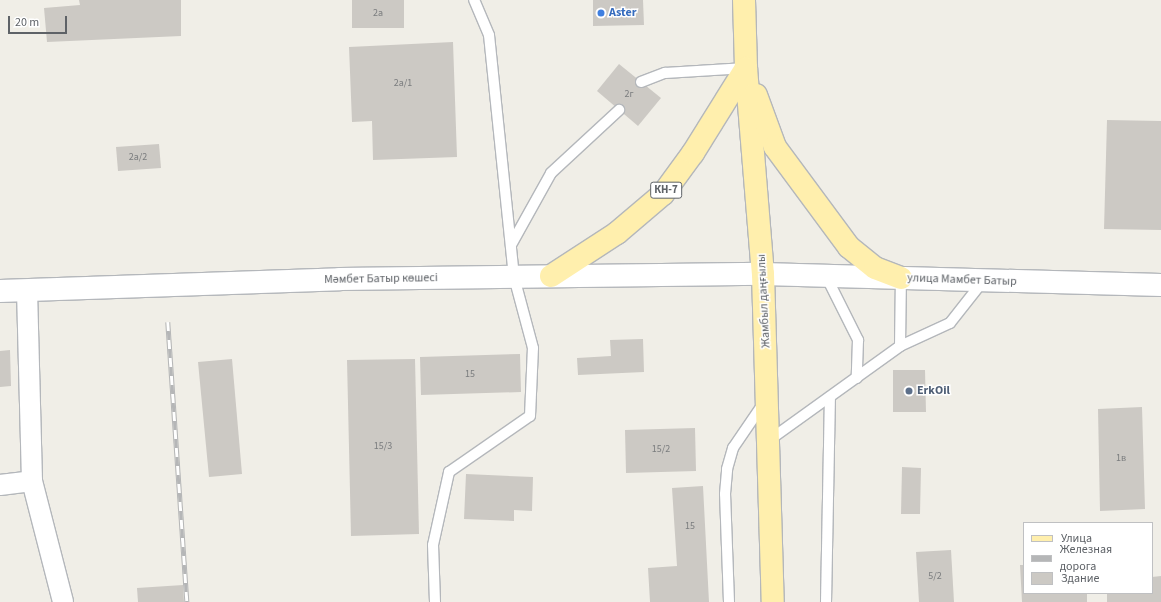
<!DOCTYPE html>
<meta charset="utf-8">
<style>
body{margin:0}
#map{position:relative;width:1161px;height:602px;overflow:hidden;background:#f0eee7;font-family:"Source Sans 3",sans-serif}
div>[style]{position:absolute}
[style*='--x']{left:calc(var(--x)*1px);top:calc(var(--y)*1px);width:calc(var(--w)*1px);rotate:calc(var(--a)*1deg)}
.building>*{inset:0;background:#ccc9c4}
.roads{filter:drop-shadow(1px 0 #b4b7bb) drop-shadow(-1px 0 #b4b7bb) drop-shadow(0 1px #b4b7bb) drop-shadow(0 -1px #b4b7bb)}
.service>*{height:10px;margin:-5px;padding:0 5px;transform-origin:5px;border-radius:5px;background:#fff}
.minor>*{height:20px;margin:-10px;padding:0 10px;transform-origin:10px;border-radius:10px;background:#fff}
.secondary>*{height:22px;margin:-11px;padding:0 11px;transform-origin:11px;border-radius:11px;background:#fff}
.primary>*{height:22px;margin:-11px;padding:0 11px;transform-origin:11px;border-radius:11px;background:#ffefad}
.rail>*{height:4.5px;margin-top:-2.25px;transform-origin:0;background:repeating-linear-gradient(90deg,#fff 0 9px,#b5b6b7 0 18px);box-sizing:border-box;border-block:1px solid #b5b6b7}
.dots>*{width:11px;height:11px;translate:-50% -50%;box-sizing:border-box;border:2px solid #fff;border-radius:50%}
span{translate:-50% -50%;white-space:nowrap;text-align:center;line-height:1.15;-webkit-text-stroke:3px #fff;paint-order:stroke}
.number-label{font-size:10px;color:#7a7c7e}
.number-label span{-webkit-text-stroke-width:0}
.shield-label span{padding:1px 3px;background:#fff;border:1px solid;border-radius:3px;-webkit-text-stroke-width:0}
.shield-label{font-size:11px;color:#5e6267;font-weight:700}
.shop-label{font-size:12px;color:#366cbe;font-weight:700}
.left{translate:0 -50%;text-align:left}
.street-label{font-size:12px;color:#5e6267}
.service-label{font-size:12px;color:#4e5e75;font-weight:700}
.legend{position:absolute;left:1023px;top:522px;width:130px;height:72px;box-sizing:border-box;background:#fff;border:1px solid #bfc0c2;margin:0;padding:5px 7px;list-style:none;font-size:12px;color:#5e6267}
.legend li{display:flex;align-items:center;gap:8px;height:20px}
.legend b{width:20px;border:1px solid #bfc0c2}
.scale{position:absolute;left:8px;top:16px;width:59px;height:18px;box-sizing:border-box;border:2px solid #5e6267;border-top:0;padding-left:5px;font-size:12px;line-height:14px;white-space:nowrap;color:#5e6267;-webkit-text-stroke:3px #fff;paint-order:stroke}
</style>
<div id="map">
<div class="building">
<div style="clip-path:polygon(79px 0,181px 0,181px 36px,47px 42px,44px 8px,80px 5px)"></div>
<div style="clip-path:polygon(352px 0,404px 0,404px 28px,352px 28px)"></div>
<div style="clip-path:polygon(593px 0,643px 0,644px 25px,593px 26px)"></div>
<div style="clip-path:polygon(453px 42px,457px 157px,373px 160px,372px 121px,352px 122px,349px 47px)"></div>
<div style="clip-path:polygon(619px 64px,661px 98px,638px 126px,597px 91px)"></div>
<div style="clip-path:polygon(1107px 120px,1161px 121px,1161px 230px,1104px 229px)"></div>
<div style="clip-path:polygon(159px 144px,161px 168px,118px 171px,116px 147px)"></div>
<div style="clip-path:polygon(643px 339px,644px 372px,578px 375px,577px 358px,611px 356px,610px 340px)"></div>
<div style="clip-path:polygon(10px 350px,11px 386px,0 387px,0 351px)"></div>
<div style="clip-path:polygon(520px 354px,521px 392px,421px 395px,420px 357px)"></div>
<div style="clip-path:polygon(232px 359px,242px 474px,209px 477px,198px 362px)"></div>
<div style="clip-path:polygon(415px 359px,419px 534px,351px 536px,347px 360px)"></div>
<div style="clip-path:polygon(893px 370px,925px 370px,926px 412px,893px 412px)"></div>
<div style="clip-path:polygon(1142px 407px,1145px 509px,1100px 511px,1098px 409px)"></div>
<div style="clip-path:polygon(695px 428px,696px 471px,626px 473px,625px 430px)"></div>
<div style="clip-path:polygon(902px 467px,921px 468px,920px 514px,901px 514px)"></div>
<div style="clip-path:polygon(466px 474px,533px 477px,532px 511px,514px 510px,514px 521px,464px 519px)"></div>
<div style="clip-path:polygon(703px 486px,709px 602px,650px 602px,648px 568px,677px 566px,672px 488px)"></div>
<div style="clip-path:polygon(951px 550px,954px 602px,919px 602px,916px 552px)"></div>
<div style="clip-path:polygon(1020px 565px,1024px 565px,1024px 593px,1087px 593px,1087px 602px,1022px 602px)"></div>
<div style="clip-path:polygon(1161px 576px,1161px 602px,1107px 602px,1107px 593px,1152px 593px,1152px 577px)"></div>
<div style="clip-path:polygon(183px 585px,184px 602px,138px 602px,137px 588px)"></div>
</div>
<div class="roads">
<div class="service">
<div style="--x:641;--y:82;--w:26;--a:-21"></div>
<div style="--x:665;--y:73;--w:81;--a:-3.5"></div>
<div style="--x:511;--y:245;--w:82;--a:-60.9"></div>
<div style="--x:551;--y:173;--w:93;--a:-42.8"></div>
<div style="--x:826;--y:276;--w:72;--a:63.4"></div>
<div style="--x:858;--y:340;--w:38;--a:92"></div>
<div style="--x:900;--y:346;--w:68;--a:-89.2"></div>
<div style="--x:768;--y:441;--w:163;--a:-35.7"></div>
<div style="--x:900;--y:346;--w:55;--a:-24.7"></div>
<div style="--x:950;--y:323;--w:53;--a:-51.8"></div>
<div style="--x:435;--y:602;--w:57;--a:-92"></div>
<div style="--x:433;--y:545;--w:75;--a:-77.6"></div>
<div style="--x:449;--y:472;--w:98;--a:-34.7"></div>
<div style="--x:530;--y:416;--w:68;--a:-87.5"></div>
<div style="--x:533;--y:348;--w:73;--a:-105"></div>
<div style="--x:514;--y:277;--w:243;--a:-95.9"></div>
<div style="--x:489;--y:35;--w:38;--a:-113"></div>
<div style="--x:729;--y:602;--w:108;--a:-92.1"></div>
<div style="--x:725;--y:494;--w:25;--a:-85"></div>
<div style="--x:727;--y:469;--w:22;--a:-74"></div>
<div style="--x:733;--y:448;--w:53;--a:-55.7"></div>
<div style="--x:826;--y:602;--w:205;--a:-88.9"></div>
</div>
<div class="minor">
<div style="--x:32;--y:481;--w:125;--a:75.6"></div>
<div style="--x:0;--y:485;--w:32;--a:-7"></div>
<div style="--x:32;--y:481;--w:191;--a:-91.5"></div>
</div>
<div class="secondary">
<div style="--x:0;--y:291;--w:340;--a:-2"></div>
<div style="--x:340;--y:279;--w:423;--a:-0.7"></div>
<div style="--x:763;--y:274;--w:398;--a:1.6"></div>
</div>
<div class="primary">
<div style="--x:744;--y:0;--w:68;--a:88.3"></div>
<div style="--x:746;--y:68;--w:207;--a:85.3"></div>
<div style="--x:763;--y:274;--w:328;--a:88.3"></div>
<div style="--x:756;--y:95;--w:55;--a:69.9"></div>
<div style="--x:775;--y:147;--w:124;--a:53.5"></div>
<div style="--x:849;--y:247;--w:33;--a:39"></div>
<div style="--x:875;--y:268;--w:28;--a:21"></div>
<div style="--x:551;--y:276;--w:79;--a:-33.1"></div>
<div style="--x:617;--y:233;--w:60;--a:-40.3"></div>
<div style="--x:663;--y:194;--w:51;--a:-53.8"></div>
<div style="--x:693;--y:153;--w:100;--a:-58.1"></div>
</div>
</div>
<div class="rail">
<div style="--x:168;--y:322;--w:281;--a:86.1"></div>
</div>
<div class="dots">
<div style="left:601px;top:13px;background:#3f7fe0"></div>
<div style="left:909px;top:391px;background:#5c6f8a"></div>
</div>
<div class="number-label">
<span style="left:378px;top:14px">2а</span>
<span style="left:403px;top:84px">2а/1</span>
<span style="left:629px;top:95px">2г</span>
<span style="left:138px;top:158px">2а/2</span>
<span style="left:470px;top:375px">15</span>
<span style="left:383px;top:447px">15/3</span>
<span style="left:661px;top:450px">15/2</span>
<span style="left:1121px;top:459px">1в</span>
<span style="left:690px;top:527px">15</span>
<span style="left:935px;top:577px">5/2</span>
</div>
<div class="shield-label">
<span style="left:666px;top:190px">КН-7</span>
</div>
<div class="shop-label">
<span class="left" style="left:609px;top:13px">Aster</span>
</div>
<div class="street-label">
<span style="left:381px;top:279px;rotate:-1deg">Мәмбет Батыр көшесі</span>
<span style="left:962px;top:280px;rotate:2deg">улица Мамбет Батыр</span>
<span style="left:764px;top:301px;rotate:-93deg">Жамбыл даңғылы</span>
</div>
<div class="service-label">
<span class="left" style="left:917px;top:391px">ErkOil</span>
</div>
<ul class="legend">
<li><b style="height:5px;background:#ffefad"></b>Улица</li>
<li><b style="height:5px;background:#b5b6b7"></b>Железная дорога</li>
<li><b style="height:11px;background:#ccc9c4"></b>Здание</li>
</ul>
<div class="scale">20 m</div>
</div>
